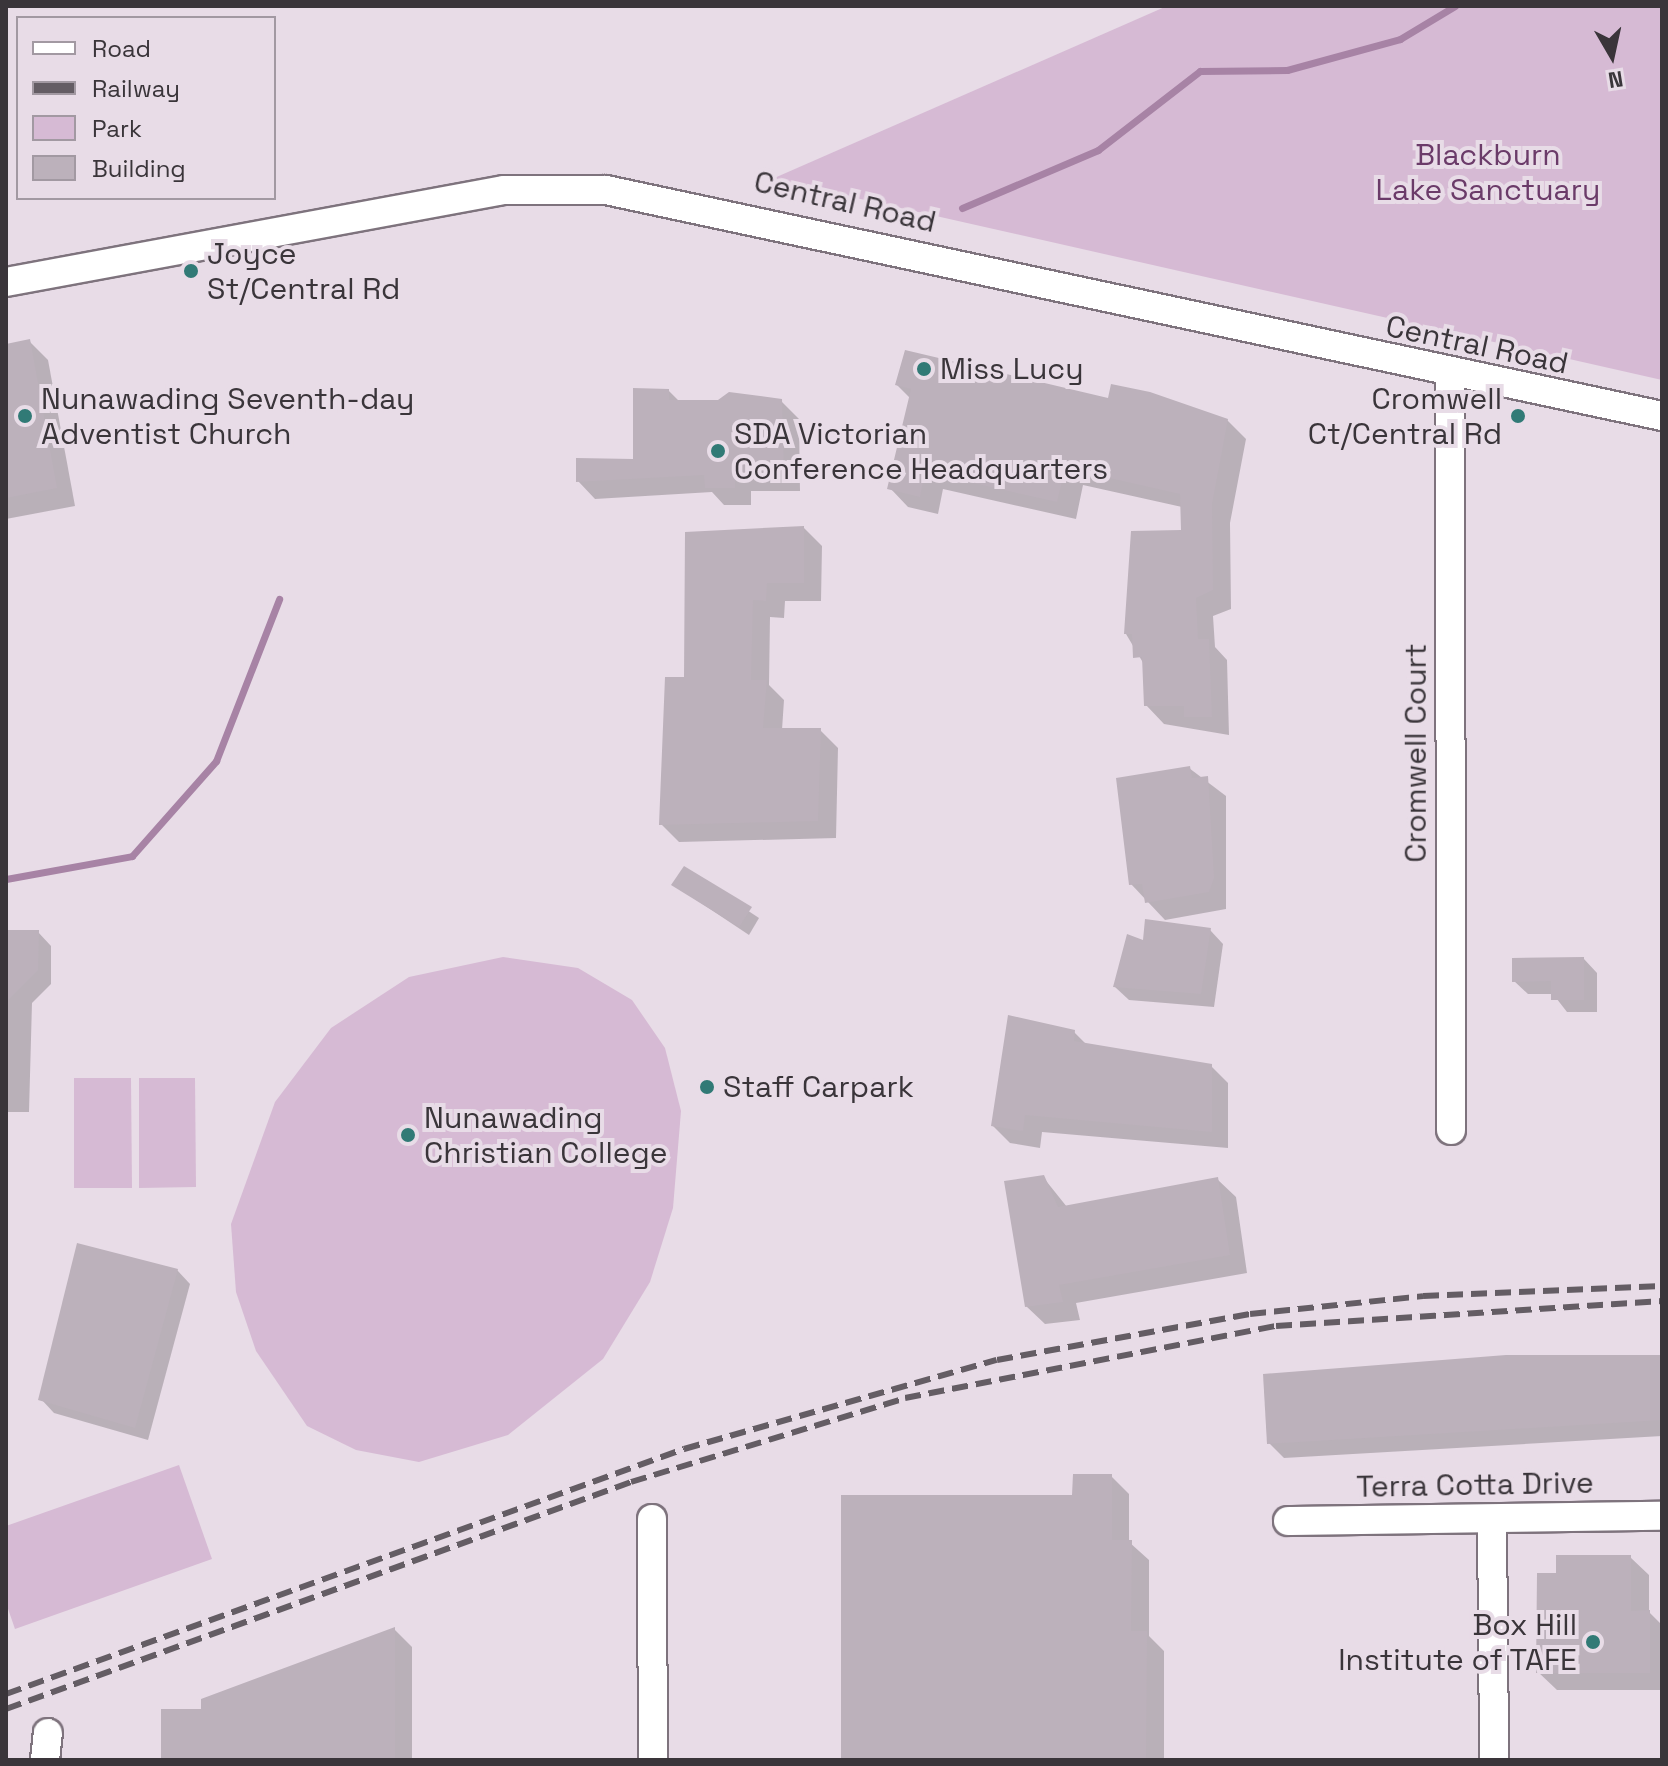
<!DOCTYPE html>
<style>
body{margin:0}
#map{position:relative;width:1668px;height:1766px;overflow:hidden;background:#e8dce7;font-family:"Space Grotesk",sans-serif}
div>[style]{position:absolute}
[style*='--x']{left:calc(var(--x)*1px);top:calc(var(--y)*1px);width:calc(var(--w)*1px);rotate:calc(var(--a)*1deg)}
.green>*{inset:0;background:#d6bad4}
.shadow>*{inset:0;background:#0003}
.stream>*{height:7px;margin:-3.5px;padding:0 3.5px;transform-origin:3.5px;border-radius:3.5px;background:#a783a5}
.building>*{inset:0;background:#bcb1bb}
.roads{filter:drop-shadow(2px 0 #7e737d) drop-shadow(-2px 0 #7e737d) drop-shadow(0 2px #7e737d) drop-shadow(0 -2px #7e737d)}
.minor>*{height:28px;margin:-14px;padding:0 14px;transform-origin:14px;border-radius:14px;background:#fff}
.rail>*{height:6px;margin-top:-3px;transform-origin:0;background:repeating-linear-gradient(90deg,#645d64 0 16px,transparent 0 24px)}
.dots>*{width:22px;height:22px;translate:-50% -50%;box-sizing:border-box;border:4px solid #e8dce7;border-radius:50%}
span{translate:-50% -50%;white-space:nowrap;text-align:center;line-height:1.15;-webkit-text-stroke:8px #e8dce7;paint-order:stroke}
.park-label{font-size:30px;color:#6b3b69}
.street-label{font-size:30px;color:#3a353a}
.poi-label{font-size:30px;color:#3a353a}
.left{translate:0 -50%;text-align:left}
.right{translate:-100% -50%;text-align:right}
.frame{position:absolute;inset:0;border:8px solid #3a353a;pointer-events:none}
.legend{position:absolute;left:16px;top:16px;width:260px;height:184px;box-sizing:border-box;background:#e8dce7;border:2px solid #a299a2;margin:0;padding:10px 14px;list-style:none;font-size:24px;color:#3a353a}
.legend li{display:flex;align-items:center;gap:16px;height:40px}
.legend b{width:40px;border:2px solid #a299a2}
.north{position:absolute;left:1572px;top:16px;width:80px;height:80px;-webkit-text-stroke:6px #e8dce7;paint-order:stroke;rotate:171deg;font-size:22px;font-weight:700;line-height:32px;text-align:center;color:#3a353a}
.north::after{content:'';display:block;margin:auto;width:28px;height:36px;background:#3a353a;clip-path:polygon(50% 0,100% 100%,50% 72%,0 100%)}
</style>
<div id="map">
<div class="green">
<div style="clip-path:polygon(1167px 6px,1662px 6px,1662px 380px,772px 179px)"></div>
<div style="clip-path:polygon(503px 957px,578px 968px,632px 1000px,665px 1048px,681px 1111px,673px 1208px,650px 1282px,603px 1359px,508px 1435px,419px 1462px,356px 1450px,307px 1426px,256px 1351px,236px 1292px,231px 1224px,275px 1102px,331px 1028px,409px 977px)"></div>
<div style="clip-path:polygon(74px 1078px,131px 1078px,132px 1188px,74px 1188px)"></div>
<div style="clip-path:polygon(139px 1078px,195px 1078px,196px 1187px,139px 1188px)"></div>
<div style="clip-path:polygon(179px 1465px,212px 1559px,15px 1629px,6px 1603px,6px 1526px)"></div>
</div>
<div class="shadow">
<div style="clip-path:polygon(30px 342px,48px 360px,75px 506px,6px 519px,6px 346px)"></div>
<div style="clip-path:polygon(897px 385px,1110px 401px,1227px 420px,1246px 439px,1230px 523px,1231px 609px,1213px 616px,1215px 647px,1227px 660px,1229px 735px,1164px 724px,1146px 705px,1145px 666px,1126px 634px,1183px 532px,1182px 507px,1083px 485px,1076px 519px,943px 489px,938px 514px,908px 507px,890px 488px,911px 399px)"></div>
<div style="clip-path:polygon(668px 390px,680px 402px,781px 401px,799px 419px,800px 491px,751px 491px,751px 505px,724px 505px,712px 492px,595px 499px,578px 481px,635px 461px)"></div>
<div style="clip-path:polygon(804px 528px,822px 546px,821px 601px,785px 601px,784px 618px,770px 617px,769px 685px,784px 700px,782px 730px,820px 730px,838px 748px,836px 838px,679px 842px,661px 824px,686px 680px)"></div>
<div style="clip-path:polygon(1189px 768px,1226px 796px,1226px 909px,1165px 920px,1131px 884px)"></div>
<div style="clip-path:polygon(685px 869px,759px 918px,749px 935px,674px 885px)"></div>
<div style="clip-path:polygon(1210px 930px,1223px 944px,1214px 1007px,1129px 1000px,1115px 987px,1144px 943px)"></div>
<div style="clip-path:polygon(6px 932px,38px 932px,51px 946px,51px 984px,32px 1003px,29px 1112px,6px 1112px)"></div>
<div style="clip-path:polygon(1584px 959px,1597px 973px,1597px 1012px,1567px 1012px,1553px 994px,1528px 994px,1514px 981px)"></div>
<div style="clip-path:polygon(1074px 1032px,1088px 1046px,1211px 1066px,1228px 1083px,1228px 1148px,1042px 1132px,1040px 1148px,1010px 1143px,993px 1126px)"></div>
<div style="clip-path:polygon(1043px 1177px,1067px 1207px,1217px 1179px,1236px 1197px,1247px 1273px,1076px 1303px,1080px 1320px,1045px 1324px,1026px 1306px)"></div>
<div style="clip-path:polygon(177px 1270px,190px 1284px,148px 1440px,54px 1413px,41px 1399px)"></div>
<div style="clip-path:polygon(1662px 1357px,1662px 1436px,1284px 1458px,1269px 1443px)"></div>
<div style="clip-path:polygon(1111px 1476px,1129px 1494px,1129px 1542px,1149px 1560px,1149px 1636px,1164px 1651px,1164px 1760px,843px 1760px)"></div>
<div style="clip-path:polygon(1630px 1557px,1649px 1575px,1649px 1612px,1662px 1625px,1662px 1690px,1557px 1690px,1538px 1672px,1558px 1575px)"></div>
<div style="clip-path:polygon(394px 1629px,412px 1647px,412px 1760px,163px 1760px,204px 1711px)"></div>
</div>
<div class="stream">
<div style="--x:962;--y:208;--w:148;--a:-23.1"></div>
<div style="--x:1098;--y:150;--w:129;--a:-37.8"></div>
<div style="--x:1200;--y:71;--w:87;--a:-0.7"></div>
<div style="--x:1287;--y:70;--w:117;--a:-15.3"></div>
<div style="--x:1400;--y:39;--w:64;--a:-31"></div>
<div style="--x:6;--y:879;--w:128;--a:-10.3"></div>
<div style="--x:132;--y:856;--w:127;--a:-48.5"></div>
<div style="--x:216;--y:761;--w:174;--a:-68.7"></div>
</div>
<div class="building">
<div style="clip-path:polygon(30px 339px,57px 488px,6px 498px,6px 344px)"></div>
<div style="clip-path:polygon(905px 350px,1108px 398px,1111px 384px,1150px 392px,1228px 419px,1212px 504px,1213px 590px,1196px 598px,1198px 639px,1209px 639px,1212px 717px,1184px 717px,1184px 706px,1144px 706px,1142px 657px,1133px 658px,1132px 634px,1124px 634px,1131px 531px,1181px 530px,1180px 494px,1065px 468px,1057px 502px,925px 472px,920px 497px,887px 489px,911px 389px,895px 385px)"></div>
<div style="clip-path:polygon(633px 388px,669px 389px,669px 400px,718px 400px,729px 392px,782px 399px,784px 474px,735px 475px,735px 488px,705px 488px,704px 475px,576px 482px,576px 458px,633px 459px)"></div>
<div style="clip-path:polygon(804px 526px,804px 583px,767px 583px,766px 601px,753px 600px,751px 680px,767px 680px,763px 728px,821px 728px,818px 821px,659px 825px,665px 677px,684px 677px,685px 532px)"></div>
<div style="clip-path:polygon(1190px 766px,1192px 778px,1208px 776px,1214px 878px,1209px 892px,1145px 903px,1142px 884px,1129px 885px,1116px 778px)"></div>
<div style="clip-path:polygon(684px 866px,752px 907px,739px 927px,671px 885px)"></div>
<div style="clip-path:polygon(1145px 919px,1211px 928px,1201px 994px,1113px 987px,1127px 934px,1143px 940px)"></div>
<div style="clip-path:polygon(6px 930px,39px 930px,38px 970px,6px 1002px)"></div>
<div style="clip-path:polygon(1584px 957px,1584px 1000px,1551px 1000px,1551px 981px,1512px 982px,1512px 958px)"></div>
<div style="clip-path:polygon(1008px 1015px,1075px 1030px,1074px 1041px,1212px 1064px,1212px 1132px,1025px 1115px,1023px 1131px,991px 1126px)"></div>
<div style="clip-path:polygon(1044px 1175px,1058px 1207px,1218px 1177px,1230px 1255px,1059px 1285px,1063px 1302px,1025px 1307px,1004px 1181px)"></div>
<div style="clip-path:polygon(77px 1243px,178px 1269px,135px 1428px,38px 1400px)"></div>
<div style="clip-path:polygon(1506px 1355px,1662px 1355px,1662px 1420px,1267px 1444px,1263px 1374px)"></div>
<div style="clip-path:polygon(1073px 1474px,1112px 1474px,1112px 1540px,1132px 1540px,1131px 1631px,1147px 1631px,1146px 1760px,841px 1760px,841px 1495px,1072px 1495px)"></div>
<div style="clip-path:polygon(1556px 1555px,1631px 1555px,1631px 1611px,1650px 1610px,1650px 1673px,1536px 1673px,1537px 1573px,1556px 1573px)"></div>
<div style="clip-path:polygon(395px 1627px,395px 1760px,161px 1760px,161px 1709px,201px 1709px,201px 1699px)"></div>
</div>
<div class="roads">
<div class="minor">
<div style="--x:6;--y:282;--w:506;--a:-10.47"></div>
<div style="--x:504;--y:190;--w:102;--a:0"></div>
<div style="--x:606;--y:190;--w:1080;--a:12.08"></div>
<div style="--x:1450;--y:375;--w:755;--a:89.92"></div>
<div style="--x:652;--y:1519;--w:241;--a:89.8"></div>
<div style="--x:1492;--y:1520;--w:240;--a:89.5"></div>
<div style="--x:1288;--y:1521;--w:374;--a:-0.8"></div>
<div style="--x:45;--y:1760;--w:27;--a:-84"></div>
</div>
</div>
<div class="rail">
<div style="--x:6;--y:1694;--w:721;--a:-19.87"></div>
<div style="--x:684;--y:1449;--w:325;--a:-15.9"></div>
<div style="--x:997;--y:1360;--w:257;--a:-10.3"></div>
<div style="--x:1250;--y:1314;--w:174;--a:-5.9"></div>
<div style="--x:1423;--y:1296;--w:239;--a:-2.4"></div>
<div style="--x:6;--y:1709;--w:665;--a:-19.96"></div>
<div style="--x:631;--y:1482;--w:287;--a:-17"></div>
<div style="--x:905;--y:1398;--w:378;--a:-11"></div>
<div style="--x:1276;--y:1326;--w:387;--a:-3.7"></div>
</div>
<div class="dots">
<div style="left:191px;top:271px;background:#317a76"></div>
<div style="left:924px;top:369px;background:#317a76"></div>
<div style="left:25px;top:416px;background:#317a76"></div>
<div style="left:1518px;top:416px;background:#317a76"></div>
<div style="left:718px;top:451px;background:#317a76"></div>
<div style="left:707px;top:1087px;background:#317a76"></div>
<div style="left:408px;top:1135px;background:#317a76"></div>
<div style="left:1593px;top:1642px;background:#317a76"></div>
</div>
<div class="park-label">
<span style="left:1488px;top:172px">Blackburn<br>Lake Sanctuary</span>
</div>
<div class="street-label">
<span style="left:845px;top:202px;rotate:13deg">Central Road</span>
<span style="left:1477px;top:345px;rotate:12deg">Central Road</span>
<span style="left:1416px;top:753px;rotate:-90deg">Cromwell Court</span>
<span style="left:1475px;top:1485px;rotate:-1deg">Terra Cotta Drive</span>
</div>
<div class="poi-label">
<span class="left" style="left:207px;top:271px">Joyce<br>St/Central Rd</span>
<span class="left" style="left:940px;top:369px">Miss Lucy</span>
<span class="left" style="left:41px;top:416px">Nunawading Seventh-day<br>Adventist Church</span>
<span class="right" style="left:1502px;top:416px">Cromwell<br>Ct/Central Rd</span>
<span class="left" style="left:734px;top:451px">SDA Victorian<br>Conference Headquarters</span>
<span class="left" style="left:723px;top:1087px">Staff Carpark</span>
<span class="left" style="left:424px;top:1135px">Nunawading<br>Christian College</span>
<span class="right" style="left:1577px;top:1642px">Box Hill<br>Institute of TAFE</span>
</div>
<div class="frame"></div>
<ul class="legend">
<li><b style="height:10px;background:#fff"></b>Road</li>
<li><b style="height:10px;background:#645d64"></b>Railway</li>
<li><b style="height:22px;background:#d6bad4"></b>Park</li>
<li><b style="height:22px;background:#bcb1bb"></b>Building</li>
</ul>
<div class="north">N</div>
</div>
